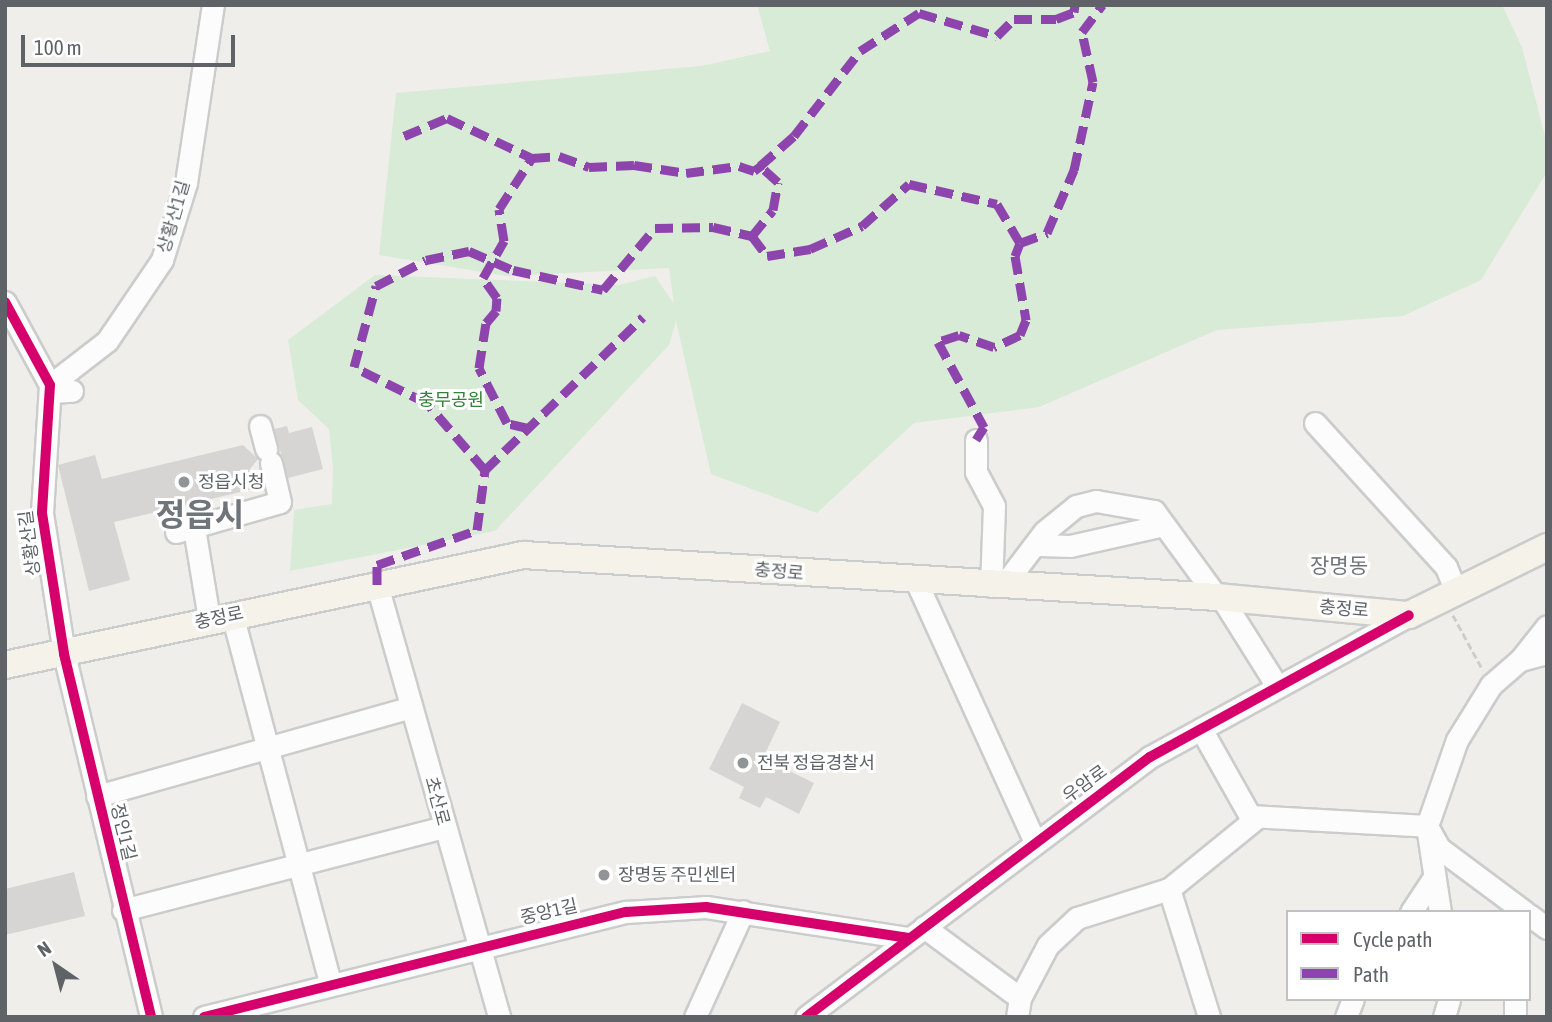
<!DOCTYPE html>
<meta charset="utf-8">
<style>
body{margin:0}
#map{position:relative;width:1552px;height:1022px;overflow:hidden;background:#efeeea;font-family:"Asap Condensed","Noto Sans KR",sans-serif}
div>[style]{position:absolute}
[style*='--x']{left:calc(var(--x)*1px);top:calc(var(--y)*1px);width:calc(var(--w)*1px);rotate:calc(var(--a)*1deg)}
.green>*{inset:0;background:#d8ebd6}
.building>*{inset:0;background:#d6d5d3}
.path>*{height:2.5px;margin-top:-1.25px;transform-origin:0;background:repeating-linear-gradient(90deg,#cacfcc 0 7px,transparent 0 10.5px)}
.roads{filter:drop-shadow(2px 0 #cbcccc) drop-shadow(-2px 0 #cbcccc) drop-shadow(0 2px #cbcccc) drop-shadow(0 -2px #cbcccc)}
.minor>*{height:21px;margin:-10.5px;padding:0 10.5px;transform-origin:10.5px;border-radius:10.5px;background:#fdfcfc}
.major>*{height:26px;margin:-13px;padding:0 13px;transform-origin:13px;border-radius:13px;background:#f4f2e9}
.quiet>*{height:9px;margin-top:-4.5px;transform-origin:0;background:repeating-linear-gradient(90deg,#8e44ad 0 18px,transparent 0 27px)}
.cycleway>*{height:10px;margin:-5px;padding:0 5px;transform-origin:5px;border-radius:5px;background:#d6006c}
.dots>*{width:19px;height:19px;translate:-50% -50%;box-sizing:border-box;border:4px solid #fff;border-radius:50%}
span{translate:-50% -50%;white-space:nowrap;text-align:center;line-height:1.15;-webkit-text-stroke:6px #fff;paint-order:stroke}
.street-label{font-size:18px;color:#5f6368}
.park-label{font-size:18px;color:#348238}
.poi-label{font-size:18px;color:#5f6368}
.left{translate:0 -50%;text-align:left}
.quarter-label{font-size:21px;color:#70757a}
.town-label{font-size:32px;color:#70757a;font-weight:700}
.frame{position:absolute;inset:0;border:7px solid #5f6368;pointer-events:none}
.legend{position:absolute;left:1286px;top:910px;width:245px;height:91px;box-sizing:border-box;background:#fff;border:2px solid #bfc1c3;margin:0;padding:9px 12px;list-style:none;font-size:21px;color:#5f6368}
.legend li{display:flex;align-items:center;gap:14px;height:35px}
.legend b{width:35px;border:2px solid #bfc1c3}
.north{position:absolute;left:21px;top:931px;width:70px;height:70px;-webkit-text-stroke:5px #fff;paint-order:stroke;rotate:325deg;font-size:19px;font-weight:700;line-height:28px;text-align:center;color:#5f6368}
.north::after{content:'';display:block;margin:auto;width:24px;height:32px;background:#5f6368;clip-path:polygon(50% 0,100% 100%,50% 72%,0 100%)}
.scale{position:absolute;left:21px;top:35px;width:214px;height:32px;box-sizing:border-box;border:4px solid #5f6368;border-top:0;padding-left:9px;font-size:21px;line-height:24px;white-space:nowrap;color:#5f6368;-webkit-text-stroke:5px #fff;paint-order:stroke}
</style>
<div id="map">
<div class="green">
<div style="clip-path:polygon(757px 5px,1502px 5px,1522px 47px,1547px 144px,1547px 172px,1481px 280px,1403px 316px,1217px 330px,1039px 407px,914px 423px,817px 513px,711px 474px,676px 321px,669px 345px,495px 531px,290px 571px,294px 510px,332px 504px,333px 467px,329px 429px,298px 400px,288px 340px,375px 275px,619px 285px,655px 276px,674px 304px,669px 268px,507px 276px,379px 255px,396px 93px,701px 66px,770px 51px)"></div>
</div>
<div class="building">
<div style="clip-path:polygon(287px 426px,289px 433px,312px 427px,323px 469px,288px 478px,274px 429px)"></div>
<div style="clip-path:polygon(243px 445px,258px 459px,250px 469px,253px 489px,114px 522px,130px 580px,89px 591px,58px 465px,95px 455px,102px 479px)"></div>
<div style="clip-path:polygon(742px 703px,780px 722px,763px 758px,814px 783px,799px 814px,766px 797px,760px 808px,739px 798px,744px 787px,709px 769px)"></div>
<div style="clip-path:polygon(74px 872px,85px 916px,5px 935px,5px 889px)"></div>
</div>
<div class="path">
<div style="--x:1453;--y:615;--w:63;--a:61.4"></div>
</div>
<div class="roads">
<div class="minor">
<div style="--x:5;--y:302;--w:94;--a:61.5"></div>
<div style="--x:50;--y:385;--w:128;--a:93.6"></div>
<div style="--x:42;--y:513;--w:143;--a:81.1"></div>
<div style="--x:64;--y:654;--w:373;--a:76.5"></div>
<div style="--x:50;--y:385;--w:72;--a:-37.7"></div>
<div style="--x:107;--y:341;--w:98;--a:-55.8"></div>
<div style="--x:162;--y:260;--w:81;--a:-72.7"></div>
<div style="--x:186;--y:183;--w:180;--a:-81.4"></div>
<div style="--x:50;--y:392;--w:22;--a:-3"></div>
<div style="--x:1315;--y:423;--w:195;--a:47.7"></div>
<div style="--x:1446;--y:567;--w:27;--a:68"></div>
<div style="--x:260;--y:426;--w:24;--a:75"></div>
<div style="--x:976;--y:440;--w:32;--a:90"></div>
<div style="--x:976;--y:472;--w:38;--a:62"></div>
<div style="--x:994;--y:506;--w:80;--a:92.1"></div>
<div style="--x:194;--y:528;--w:92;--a:80.6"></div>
<div style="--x:176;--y:532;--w:108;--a:-16.1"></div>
<div style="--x:280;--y:502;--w:40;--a:-103"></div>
<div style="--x:1040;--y:545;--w:30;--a:2"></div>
<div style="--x:1070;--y:546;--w:87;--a:-12.6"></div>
<div style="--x:1155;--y:527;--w:16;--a:-94"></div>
<div style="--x:916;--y:581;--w:287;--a:65.5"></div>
<div style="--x:377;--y:585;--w:449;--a:74.2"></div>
<div style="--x:1003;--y:586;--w:68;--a:-52.8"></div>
<div style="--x:1044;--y:532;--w:41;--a:-39.1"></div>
<div style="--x:1076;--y:506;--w:21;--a:-14"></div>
<div style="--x:1096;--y:501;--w:59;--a:9.8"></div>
<div style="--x:1154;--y:511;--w:107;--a:53.8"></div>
<div style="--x:1221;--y:597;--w:105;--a:57.8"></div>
<div style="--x:232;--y:614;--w:381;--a:75.1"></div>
<div style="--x:1520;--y:660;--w:43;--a:-51.5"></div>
<div style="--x:1201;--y:729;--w:100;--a:60.6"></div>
<div style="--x:1250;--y:816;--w:177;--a:3.2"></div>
<div style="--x:1427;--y:826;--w:25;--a:61"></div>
<div style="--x:1439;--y:848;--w:107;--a:36.7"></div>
<div style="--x:97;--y:796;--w:326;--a:-15.8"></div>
<div style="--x:1169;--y:889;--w:134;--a:72.6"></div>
<div style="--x:123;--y:910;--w:332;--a:-14.5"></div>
<div style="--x:1411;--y:912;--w:42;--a:-56.7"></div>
<div style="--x:1440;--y:912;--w:87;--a:-98.6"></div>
<div style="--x:1427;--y:826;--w:91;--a:-70.8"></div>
<div style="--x:1457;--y:740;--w:65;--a:-58.3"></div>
<div style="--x:1491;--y:685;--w:38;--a:-41"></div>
<div style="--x:1520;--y:660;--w:28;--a:-15"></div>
<div style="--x:1529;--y:915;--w:22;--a:36"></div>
<div style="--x:924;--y:927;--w:119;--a:36.5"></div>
<div style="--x:1515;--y:999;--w:18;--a:90"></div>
<div style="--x:204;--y:1017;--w:435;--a:-14"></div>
<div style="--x:626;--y:912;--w:80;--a:-3.6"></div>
<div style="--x:706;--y:907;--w:205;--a:8.7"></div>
<div style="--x:695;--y:1017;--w:116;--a:-65.6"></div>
<div style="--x:806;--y:1017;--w:431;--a:-37.1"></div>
<div style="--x:1150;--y:757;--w:295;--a:-28.7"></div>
<div style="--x:1017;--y:1017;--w:19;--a:-81"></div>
<div style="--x:1020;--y:998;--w:60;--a:-62.2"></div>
<div style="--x:1048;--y:945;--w:40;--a:-43"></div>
<div style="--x:1077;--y:918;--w:96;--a:-17.5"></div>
<div style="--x:1169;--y:889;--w:111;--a:-39.1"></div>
<div style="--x:1346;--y:1017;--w:19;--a:-69"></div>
<div style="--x:1444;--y:1017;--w:19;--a:-74"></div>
</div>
<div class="major">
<div style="--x:5;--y:665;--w:530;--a:-11.99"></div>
<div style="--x:523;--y:555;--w:695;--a:3.46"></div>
<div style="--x:1217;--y:597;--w:193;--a:5.4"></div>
<div style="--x:1409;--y:615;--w:154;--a:-26.2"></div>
</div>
</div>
<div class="quiet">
<div style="--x:404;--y:136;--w:47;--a:-22.7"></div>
<div style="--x:447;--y:118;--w:94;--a:25.2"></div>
<div style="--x:532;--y:158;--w:27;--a:-4"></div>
<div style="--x:559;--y:156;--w:32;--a:20"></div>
<div style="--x:589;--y:167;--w:45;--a:-2.5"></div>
<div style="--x:634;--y:165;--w:53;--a:8.7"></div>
<div style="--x:686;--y:173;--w:53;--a:-7.5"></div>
<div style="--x:739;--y:166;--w:16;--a:18"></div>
<div style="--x:754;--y:171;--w:10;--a:-37"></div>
<div style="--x:752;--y:236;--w:25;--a:53"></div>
<div style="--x:767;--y:256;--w:44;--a:-9.2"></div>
<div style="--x:810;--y:249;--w:57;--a:-23.9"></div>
<div style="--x:862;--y:226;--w:63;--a:-41.8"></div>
<div style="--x:909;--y:184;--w:90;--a:12.8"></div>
<div style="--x:997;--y:204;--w:45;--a:59.5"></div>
<div style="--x:1020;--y:243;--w:14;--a:111"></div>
<div style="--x:1015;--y:256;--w:65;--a:80.2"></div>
<div style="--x:1026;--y:320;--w:16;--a:112"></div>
<div style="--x:1020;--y:335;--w:29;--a:155"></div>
<div style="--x:994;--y:347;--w:37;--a:-161"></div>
<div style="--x:959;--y:335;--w:22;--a:162"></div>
<div style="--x:938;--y:342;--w:97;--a:61.6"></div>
<div style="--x:984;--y:427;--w:15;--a:122"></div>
<div style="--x:1020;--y:243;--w:29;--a:-20"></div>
<div style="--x:1047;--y:233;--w:69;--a:-66.8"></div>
<div style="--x:1074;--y:170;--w:90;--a:-77.8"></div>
<div style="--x:1093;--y:82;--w:51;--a:-102.4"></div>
<div style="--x:1082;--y:32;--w:34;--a:-53"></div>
<div style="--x:528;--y:428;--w:22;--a:-167"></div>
<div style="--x:507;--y:423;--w:62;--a:-117"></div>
<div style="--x:479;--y:368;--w:46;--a:-81.2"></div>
<div style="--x:486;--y:323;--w:16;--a:-50"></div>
<div style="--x:496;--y:311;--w:13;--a:-86"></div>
<div style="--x:497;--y:298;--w:24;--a:-125"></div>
<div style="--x:483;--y:278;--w:43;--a:-60.4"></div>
<div style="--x:504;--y:241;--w:32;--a:-99"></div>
<div style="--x:499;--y:209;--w:61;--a:-57.1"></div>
<div style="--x:485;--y:470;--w:220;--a:-44.1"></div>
<div style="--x:377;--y:585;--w:20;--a:-90"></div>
<div style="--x:377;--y:565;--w:106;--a:-19.3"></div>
<div style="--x:477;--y:530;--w:61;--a:-82.4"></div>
<div style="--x:485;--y:470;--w:89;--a:-130.9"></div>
<div style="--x:427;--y:403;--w:81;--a:-153.7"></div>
<div style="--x:354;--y:367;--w:84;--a:-74.8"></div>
<div style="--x:376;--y:286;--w:56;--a:-27.5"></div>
<div style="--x:426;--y:260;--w:44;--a:-11.8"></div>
<div style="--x:469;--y:251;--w:48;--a:23.4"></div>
<div style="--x:513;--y:270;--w:92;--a:12.5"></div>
<div style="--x:603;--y:290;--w:81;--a:-50"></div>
<div style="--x:655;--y:228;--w:58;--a:-1"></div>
<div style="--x:713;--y:227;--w:40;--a:13"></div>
<div style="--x:752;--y:236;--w:33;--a:-51"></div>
<div style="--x:773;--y:210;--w:28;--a:-80"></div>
<div style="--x:778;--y:182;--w:24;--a:-138"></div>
<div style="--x:760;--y:166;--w:45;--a:-41.4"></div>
<div style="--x:794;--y:136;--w:108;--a:-52.2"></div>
<div style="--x:860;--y:51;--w:70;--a:-32.8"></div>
<div style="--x:919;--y:13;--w:81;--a:16.4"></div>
<div style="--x:997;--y:36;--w:24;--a:-45"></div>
<div style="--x:1014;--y:19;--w:42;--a:0"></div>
<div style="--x:1056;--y:19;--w:19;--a:-21"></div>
<div style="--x:1074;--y:12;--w:7;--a:-82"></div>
</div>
<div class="cycleway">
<div style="--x:5;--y:302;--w:94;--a:61.5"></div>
<div style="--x:50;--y:385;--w:128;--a:93.6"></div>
<div style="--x:42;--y:513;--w:143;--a:81.1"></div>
<div style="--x:64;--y:654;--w:373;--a:76.5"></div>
<div style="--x:204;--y:1017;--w:435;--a:-14"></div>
<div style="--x:626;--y:912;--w:80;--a:-3.6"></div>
<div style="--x:706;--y:907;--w:205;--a:8.7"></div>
<div style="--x:806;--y:1017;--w:431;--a:-37.1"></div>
<div style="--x:1150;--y:757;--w:295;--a:-28.7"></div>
</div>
<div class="dots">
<div style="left:184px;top:482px;background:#919496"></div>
<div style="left:743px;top:763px;background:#919496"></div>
<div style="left:604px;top:875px;background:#919496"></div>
</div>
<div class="street-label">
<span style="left:174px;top:217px;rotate:-74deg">상황산1길</span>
<span style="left:30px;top:543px;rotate:-97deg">상황산길</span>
<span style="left:779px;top:572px;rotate:5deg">충정로</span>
<span style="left:1344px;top:609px;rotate:5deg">충정로</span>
<span style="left:219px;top:618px;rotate:-12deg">충정로</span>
<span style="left:1085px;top:784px;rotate:-36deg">우암로</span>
<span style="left:437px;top:801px;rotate:75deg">초산로</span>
<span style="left:123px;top:832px;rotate:77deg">정인1길</span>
<span style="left:549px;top:912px;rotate:-13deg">중앙1길</span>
</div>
<div class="park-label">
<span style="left:451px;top:400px">충무공원</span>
</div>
<div class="poi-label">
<span class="left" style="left:198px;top:482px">정읍시청</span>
<span class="left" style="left:757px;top:763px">전북 정읍경찰서</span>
<span class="left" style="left:618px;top:875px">장명동 주민센터</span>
</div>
<div class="quarter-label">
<span style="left:1339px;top:565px">장명동</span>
</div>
<div class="town-label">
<span style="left:200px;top:515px">정읍시</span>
</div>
<div class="frame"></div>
<ul class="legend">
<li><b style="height:9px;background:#d6006c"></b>Cycle path</li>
<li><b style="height:9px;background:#8e44ad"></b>Path</li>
</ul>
<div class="north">N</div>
<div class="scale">100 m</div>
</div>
